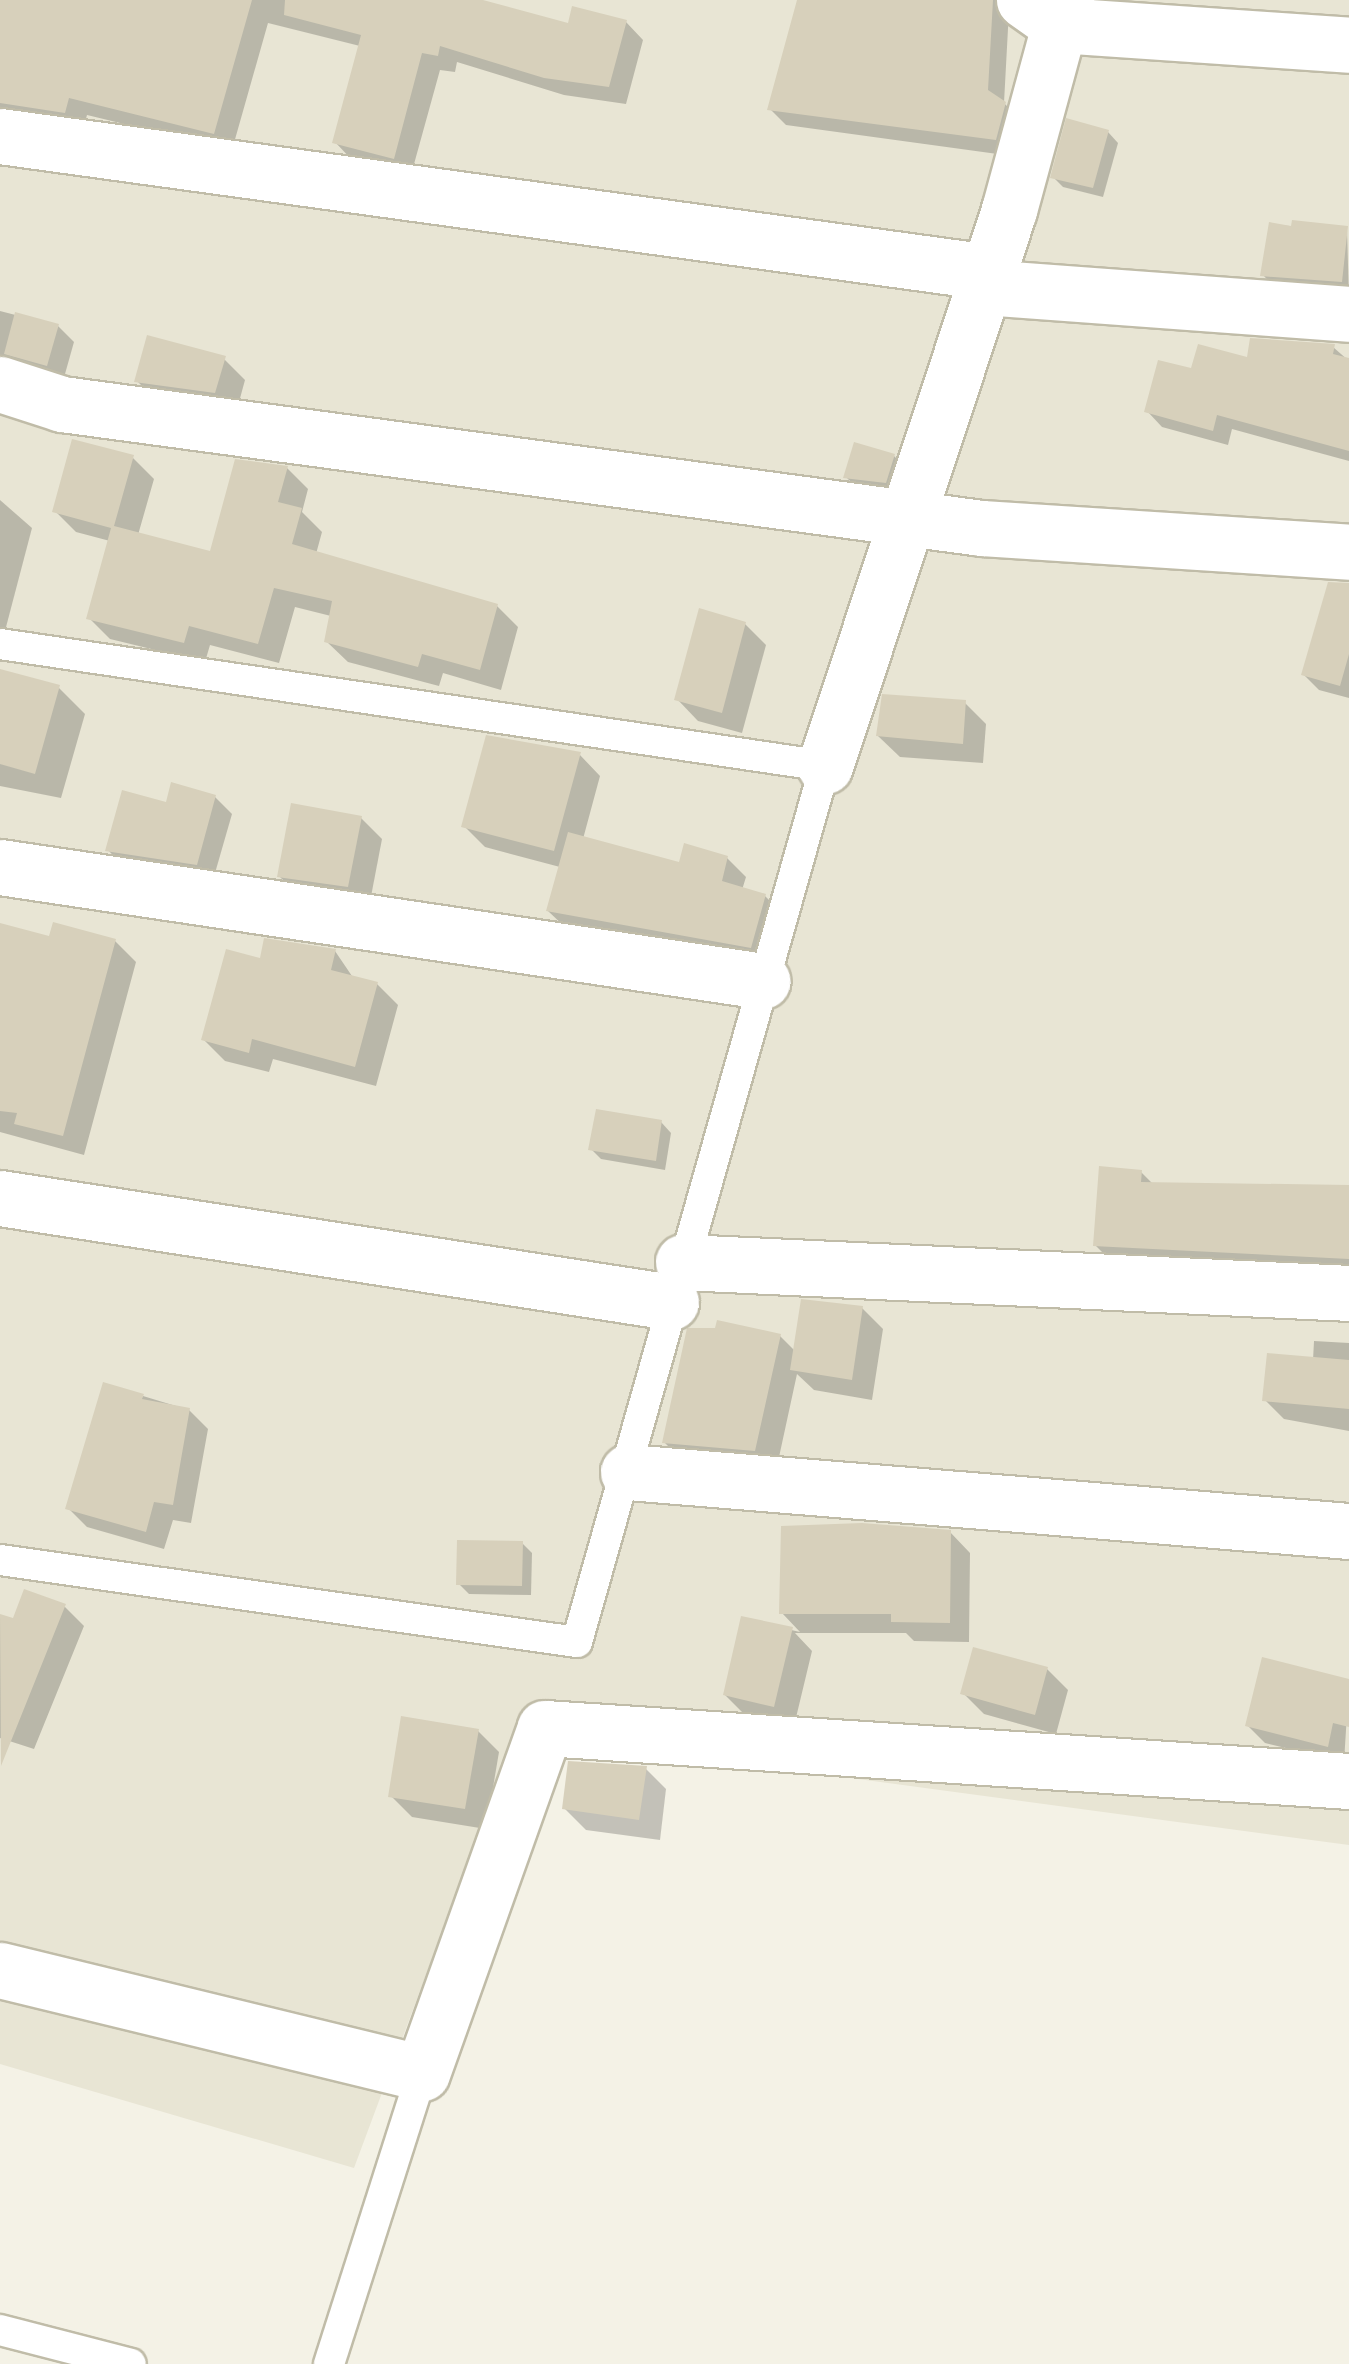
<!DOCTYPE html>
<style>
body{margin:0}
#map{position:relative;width:1349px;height:2364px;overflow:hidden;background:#f4f2e6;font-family:Inter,sans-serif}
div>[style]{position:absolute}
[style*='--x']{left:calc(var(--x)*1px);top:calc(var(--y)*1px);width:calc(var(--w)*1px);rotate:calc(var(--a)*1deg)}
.residential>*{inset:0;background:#e8e5d4}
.shadow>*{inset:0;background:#0003}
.building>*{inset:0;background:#d7d0bb}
.roads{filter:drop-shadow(2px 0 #c0bca8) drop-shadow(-2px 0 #c0bca8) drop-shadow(0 2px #c0bca8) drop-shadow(0 -2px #c0bca8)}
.service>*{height:30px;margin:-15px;padding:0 15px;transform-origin:15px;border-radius:15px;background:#fff}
.minor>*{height:55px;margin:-27.5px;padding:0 27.5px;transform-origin:27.5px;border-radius:27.5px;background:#fff}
span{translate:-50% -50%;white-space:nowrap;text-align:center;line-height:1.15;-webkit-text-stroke:10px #fff;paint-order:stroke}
</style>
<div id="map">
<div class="residential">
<div style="clip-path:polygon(0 0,1349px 0,1349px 1845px,516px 1733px,354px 2168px,0 2064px)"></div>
</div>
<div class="shadow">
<div style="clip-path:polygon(36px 0,440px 0,570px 26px,626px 22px,643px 40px,626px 104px,564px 95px,457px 62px,455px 72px,440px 70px,411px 175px,352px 160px,335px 142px,360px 46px,268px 23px,232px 150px,87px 115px,83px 130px,0 113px,0 19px)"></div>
<div style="clip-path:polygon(800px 0,1000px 0,1009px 10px,1004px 103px,1021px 121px,1012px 156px,786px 125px,770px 109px)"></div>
<div style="clip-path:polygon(1108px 132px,1118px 143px,1103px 197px,1063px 187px,1053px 177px)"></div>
<div style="clip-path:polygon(1271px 225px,1347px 229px,1349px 299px,1281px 294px,1263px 275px)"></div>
<div style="clip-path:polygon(0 311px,58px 326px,74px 342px,63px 381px,0 364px)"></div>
<div style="clip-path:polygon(1333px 347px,1349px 361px,1349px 461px,1232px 429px,1228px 445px,1162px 427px,1147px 411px,1193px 371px)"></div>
<div style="clip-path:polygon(224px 359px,245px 380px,236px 413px,158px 402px,137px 381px)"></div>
<div style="clip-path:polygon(894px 456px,904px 466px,895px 492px,856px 487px,846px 477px)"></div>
<div style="clip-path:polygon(133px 458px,154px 479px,138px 535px,212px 554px,287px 468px,308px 489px,302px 512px,322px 532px,316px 554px,497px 606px,518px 627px,501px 690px,443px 673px,439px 686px,348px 662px,326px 641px,331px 616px,295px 607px,279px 663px,210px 645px,205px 662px,110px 639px,89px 618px,110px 541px,76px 532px,55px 511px)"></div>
<div style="clip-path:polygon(0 500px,32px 528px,0 650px)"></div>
<div style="clip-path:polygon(1349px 613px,1349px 698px,1319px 690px,1304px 675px)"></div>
<div style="clip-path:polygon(745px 624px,766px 645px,742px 733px,698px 721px,677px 699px)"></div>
<div style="clip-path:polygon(0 670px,58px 687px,85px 714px,61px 798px,0 786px)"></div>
<div style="clip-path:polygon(965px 703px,986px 724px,983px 763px,900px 757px,878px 736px)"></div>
<div style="clip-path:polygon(580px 755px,600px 776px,583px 839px,680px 865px,727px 858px,746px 877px,742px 890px,765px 896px,784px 915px,769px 965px,567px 929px,548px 911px,560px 867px,485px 847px,464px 826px)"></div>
<div style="clip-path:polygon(215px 797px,232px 814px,213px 880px,124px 867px,108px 850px,167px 805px)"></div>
<div style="clip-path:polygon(361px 818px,382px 839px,369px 907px,300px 897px,279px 876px)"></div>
<div style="clip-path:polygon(0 928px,51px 939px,115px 941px,136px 962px,84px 1155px,0 1132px)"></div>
<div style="clip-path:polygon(335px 951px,354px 979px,377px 984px,398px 1005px,376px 1086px,273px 1059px,269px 1072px,225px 1061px,204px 1040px,262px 961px)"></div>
<div style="clip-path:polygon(661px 1122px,671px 1133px,665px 1170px,601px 1159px,591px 1149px)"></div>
<div style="clip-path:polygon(1141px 1172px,1154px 1185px,1349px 1187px,1349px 1274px,1113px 1263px,1095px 1245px)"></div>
<div style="clip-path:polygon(862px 1308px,883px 1329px,872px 1400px,814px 1390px,797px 1374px,776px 1471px,686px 1464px,665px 1443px,717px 1331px,780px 1336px,796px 1352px)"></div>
<div style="clip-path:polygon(1314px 1341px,1349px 1343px,1349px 1431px,1284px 1419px,1265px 1400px,1313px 1360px)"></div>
<div style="clip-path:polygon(143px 1396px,189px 1410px,208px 1429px,191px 1523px,173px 1520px,164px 1549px,87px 1527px,68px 1508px)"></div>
<div style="clip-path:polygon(950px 1532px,970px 1553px,969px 1642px,914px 1641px,906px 1633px,795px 1633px,812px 1651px,794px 1726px,746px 1716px,725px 1695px,743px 1619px,800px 1632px,782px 1613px)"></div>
<div style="clip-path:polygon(522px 1543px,532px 1553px,531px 1595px,469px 1594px,459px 1584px)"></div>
<div style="clip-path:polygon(25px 1592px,65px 1607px,84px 1626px,34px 1749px,0 1738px,0 1616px,15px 1621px)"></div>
<div style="clip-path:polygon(1047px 1669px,1068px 1690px,1056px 1734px,984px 1714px,963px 1693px)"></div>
<div style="clip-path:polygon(1349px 1681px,1344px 1762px,1265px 1743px,1248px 1726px)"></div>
<div style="clip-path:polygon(478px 1731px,499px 1752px,486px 1829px,412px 1817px,391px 1796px)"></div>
<div style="clip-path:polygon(645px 1768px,666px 1789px,660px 1840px,586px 1830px,564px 1808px)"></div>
</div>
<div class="building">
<div style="clip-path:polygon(0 0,252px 0,214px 134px,69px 98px,65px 113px,0 103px)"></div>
<div style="clip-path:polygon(285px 0,483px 0,568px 23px,572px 6px,627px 20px,609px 87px,544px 78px,440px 46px,438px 56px,422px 53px,394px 159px,332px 143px,361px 35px,284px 15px)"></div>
<div style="clip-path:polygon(797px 0,993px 0,988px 90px,1006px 102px,996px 140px,767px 110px)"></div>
<div style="clip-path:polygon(1066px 118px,1109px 130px,1093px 188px,1050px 178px)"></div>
<div style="clip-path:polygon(1292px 220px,1348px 226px,1342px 282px,1260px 276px,1269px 222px,1291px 226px)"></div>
<div style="clip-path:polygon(15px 312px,59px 324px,47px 366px,4px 354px)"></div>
<div style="clip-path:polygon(147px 335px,226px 356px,215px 393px,134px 382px)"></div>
<div style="clip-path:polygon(1250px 338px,1335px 344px,1333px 354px,1349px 358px,1349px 451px,1217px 415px,1213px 431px,1144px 412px,1158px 360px,1191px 368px,1198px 344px,1247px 357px)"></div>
<div style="clip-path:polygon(72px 439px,134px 455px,114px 526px,210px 551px,235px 459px,288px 466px,278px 502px,302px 508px,292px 544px,498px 604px,480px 670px,422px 654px,418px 667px,324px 642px,332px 601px,274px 588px,258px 644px,189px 626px,184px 643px,86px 619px,111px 528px,52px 512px)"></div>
<div style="clip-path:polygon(854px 442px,895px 454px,886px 483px,843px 478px)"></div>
<div style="clip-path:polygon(1328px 582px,1349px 583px,1349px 654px,1340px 686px,1301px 675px)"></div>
<div style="clip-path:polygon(699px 608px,746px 622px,722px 713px,674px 700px)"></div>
<div style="clip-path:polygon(0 669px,60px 685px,35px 774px,0 764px)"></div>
<div style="clip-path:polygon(882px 694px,966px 700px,963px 744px,876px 736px)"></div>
<div style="clip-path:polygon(486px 735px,581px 752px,554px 851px,461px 827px)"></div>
<div style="clip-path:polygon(171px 782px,216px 795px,197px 865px,105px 851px,122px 790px,166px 802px)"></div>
<div style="clip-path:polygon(291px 803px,362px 816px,348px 887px,277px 877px)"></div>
<div style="clip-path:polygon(568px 832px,679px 862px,684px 843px,728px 856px,722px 881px,766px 894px,751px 948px,546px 911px)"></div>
<div style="clip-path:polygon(53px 922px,116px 939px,63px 1136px,14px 1124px,17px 1113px,0 1111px,0 923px,49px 936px)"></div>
<div style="clip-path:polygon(264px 938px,336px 949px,331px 970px,378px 982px,355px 1067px,252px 1039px,249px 1053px,201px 1040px,226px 949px,260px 958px)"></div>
<div style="clip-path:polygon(596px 1109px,662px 1120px,656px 1161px,588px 1150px)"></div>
<div style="clip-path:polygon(1099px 1166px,1142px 1170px,1141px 1182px,1349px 1185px,1349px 1259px,1093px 1246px)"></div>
<div style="clip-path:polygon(801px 1299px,863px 1306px,852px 1380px,790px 1370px)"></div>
<div style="clip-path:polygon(717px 1320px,781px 1334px,755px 1451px,662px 1443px,687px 1328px,715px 1328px)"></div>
<div style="clip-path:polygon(1267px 1353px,1349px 1360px,1349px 1409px,1262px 1401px)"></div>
<div style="clip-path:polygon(103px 1382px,144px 1394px,142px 1399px,190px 1408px,173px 1505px,154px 1502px,146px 1532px,65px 1509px)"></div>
<div style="clip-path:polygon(862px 1523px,951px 1530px,950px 1623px,891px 1622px,891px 1614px,779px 1614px,781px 1526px)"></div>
<div style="clip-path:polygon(457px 1540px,523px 1541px,522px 1586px,456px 1585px)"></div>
<div style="clip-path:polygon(24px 1589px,66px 1604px,1px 1766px,0 1614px,13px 1618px)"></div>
<div style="clip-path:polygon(741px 1616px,793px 1627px,774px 1707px,723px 1695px)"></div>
<div style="clip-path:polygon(973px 1647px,1048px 1667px,1035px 1715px,960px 1694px)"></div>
<div style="clip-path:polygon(1262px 1657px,1349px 1679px,1349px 1727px,1333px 1723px,1328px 1747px,1245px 1726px)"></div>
<div style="clip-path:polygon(401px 1716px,479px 1729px,465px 1809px,388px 1797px)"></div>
<div style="clip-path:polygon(568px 1761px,647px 1766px,639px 1820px,562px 1809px)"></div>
</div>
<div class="roads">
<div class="service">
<div style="--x:0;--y:644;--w:834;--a:8.41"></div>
<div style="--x:825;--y:766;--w:910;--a:105.81"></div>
<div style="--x:577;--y:1642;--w:583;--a:-171.91"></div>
<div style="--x:0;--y:2330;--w:135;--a:14.5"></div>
<div style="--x:329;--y:2364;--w:305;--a:-72.3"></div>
</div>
<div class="minor">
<div style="--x:1024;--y:0;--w:43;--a:35.5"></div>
<div style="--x:1059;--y:25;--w:291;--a:3.9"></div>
<div style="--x:0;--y:136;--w:998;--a:7.83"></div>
<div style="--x:984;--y:287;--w:366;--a:4.2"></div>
<div style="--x:0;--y:384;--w:65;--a:17.9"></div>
<div style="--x:62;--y:404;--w:928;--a:7.68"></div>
<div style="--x:982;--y:528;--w:368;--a:3.7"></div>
<div style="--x:825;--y:766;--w:586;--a:-71.69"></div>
<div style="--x:1009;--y:210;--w:218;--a:-74.8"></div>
<div style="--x:0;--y:867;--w:771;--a:8.5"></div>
<div style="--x:0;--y:1198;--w:679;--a:8.81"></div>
<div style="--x:683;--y:1262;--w:667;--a:2.66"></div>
<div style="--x:628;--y:1472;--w:723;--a:4.68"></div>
<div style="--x:0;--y:1970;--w:434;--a:13.7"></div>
<div style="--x:422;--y:2073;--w:366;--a:-70.4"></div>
<div style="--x:545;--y:1728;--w:806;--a:3.77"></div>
</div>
</div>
</div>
